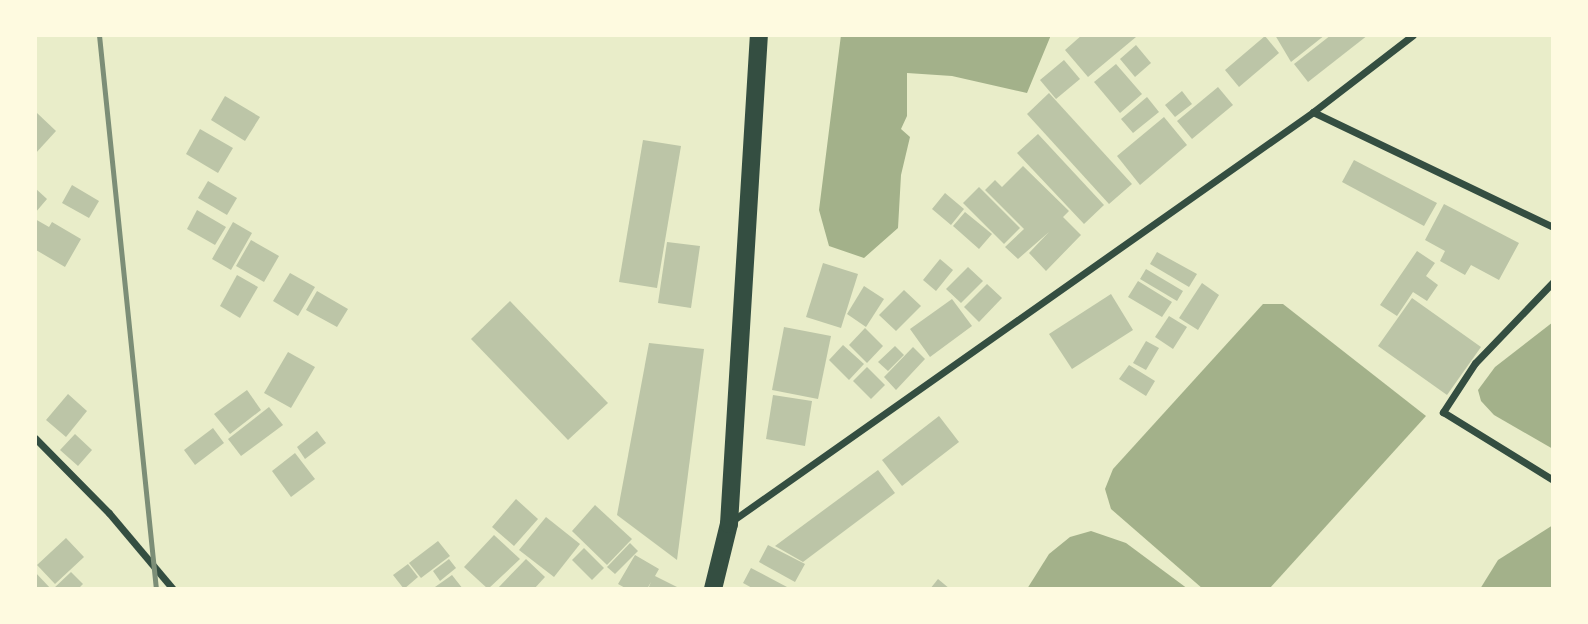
<!DOCTYPE html>
<style>
body{margin:0}
#map{position:relative;width:1588px;height:624px;overflow:hidden;background:#e9edc9;font-family:"IBM Plex Sans",sans-serif}
div>[style]{position:absolute}
[style*='--x']{left:calc(var(--x)*1px);top:calc(var(--y)*1px);width:calc(var(--w)*1px);rotate:calc(var(--a)*1deg)}
.water>*{inset:0;background:#a3b18a}
.building>*{inset:0;background:#bcc5a7}
.minor>*{height:7px;margin:-3.5px;padding:0 3.5px;transform-origin:3.5px;border-radius:3.5px;background:#344e41}
.primary>*{height:18px;margin:-9px;padding:0 9px;transform-origin:9px;border-radius:9px;background:#344e41}
.rail>*{height:5px;margin:-2.5px;padding:0 2.5px;transform-origin:2.5px;border-radius:2.5px;background:#7c8e77}
span{translate:-50% -50%;white-space:nowrap;text-align:center;line-height:1.15;-webkit-text-stroke:7px #fefae0;paint-order:stroke}
.frame{position:absolute;inset:0;border:37px solid #fefae0;pointer-events:none}
</style>
<div id="map">
<div class="water">
<div style="clip-path:polygon(841px 35px,1051px 35px,1027px 93px,952px 76px,907px 73px,907px 116px,901px 129px,910px 137px,901px 175px,898px 228px,864px 258px,829px 246px,819px 210px)"></div>
<div style="clip-path:polygon(1263px 304px,1283px 304px,1426px 416px,1269px 589px,1203px 589px,1111px 509px,1105px 489px,1113px 469px)"></div>
<div style="clip-path:polygon(1553px 322px,1553px 449px,1494px 415px,1481px 401px,1478px 390px,1495px 367px)"></div>
<div style="clip-path:polygon(1553px 525px,1553px 589px,1480px 589px,1498px 560px)"></div>
<div style="clip-path:polygon(1091px 531px,1126px 543px,1188px 589px,1027px 589px,1049px 554px,1070px 537px)"></div>
</div>
<div class="building">
<div style="clip-path:polygon(1082px 35px,1135px 35px,1136px 37px,1088px 77px,1065px 50px)"></div>
<div style="clip-path:polygon(1275px 35px,1325px 35px,1291px 62px)"></div>
<div style="clip-path:polygon(1331px 35px,1368px 35px,1308px 82px,1294px 64px)"></div>
<div style="clip-path:polygon(1265px 36px,1279px 53px,1239px 87px,1225px 70px)"></div>
<div style="clip-path:polygon(1136px 45px,1151px 63px,1135px 77px,1120px 59px)"></div>
<div style="clip-path:polygon(1064px 60px,1080px 79px,1056px 99px,1040px 80px)"></div>
<div style="clip-path:polygon(1116px 64px,1142px 94px,1120px 113px,1094px 82px)"></div>
<div style="clip-path:polygon(1218px 87px,1233px 105px,1192px 139px,1177px 121px)"></div>
<div style="clip-path:polygon(1182px 91px,1192px 104px,1175px 117px,1165px 105px)"></div>
<div style="clip-path:polygon(1049px 93px,1132px 184px,1109px 204px,1027px 114px)"></div>
<div style="clip-path:polygon(225px 96px,260px 117px,245px 141px,211px 120px)"></div>
<div style="clip-path:polygon(1147px 97px,1159px 112px,1133px 133px,1121px 119px)"></div>
<div style="clip-path:polygon(37px 113px,56px 131px,35px 154px,35px 115px)"></div>
<div style="clip-path:polygon(1164px 117px,1187px 145px,1140px 185px,1117px 156px)"></div>
<div style="clip-path:polygon(200px 129px,233px 148px,218px 173px,186px 154px)"></div>
<div style="clip-path:polygon(1038px 134px,1104px 205px,1084px 224px,1017px 153px)"></div>
<div style="clip-path:polygon(643px 140px,681px 146px,657px 288px,619px 282px)"></div>
<div style="clip-path:polygon(1354px 160px,1437px 203px,1424px 226px,1342px 182px)"></div>
<div style="clip-path:polygon(1023px 166px,1069px 211px,1063px 217px,1081px 235px,1046px 271px,1029px 253px,1049px 232px,1018px 259px,1005px 247px,1024px 229px,985px 190px,995px 180px,1002px 187px)"></div>
<div style="clip-path:polygon(208px 181px,237px 198px,227px 215px,198px 198px)"></div>
<div style="clip-path:polygon(72px 185px,99px 201px,89px 218px,62px 203px)"></div>
<div style="clip-path:polygon(979px 187px,1020px 228px,1004px 244px,963px 203px)"></div>
<div style="clip-path:polygon(35px 188px,47px 199px,35px 213px)"></div>
<div style="clip-path:polygon(945px 193px,964px 209px,951px 225px,932px 209px)"></div>
<div style="clip-path:polygon(1444px 204px,1519px 243px,1499px 280px,1471px 265px,1465px 275px,1440px 261px,1445px 251px,1425px 240px)"></div>
<div style="clip-path:polygon(197px 210px,226px 227px,215px 245px,187px 229px)"></div>
<div style="clip-path:polygon(965px 212px,992px 234px,979px 249px,953px 226px)"></div>
<div style="clip-path:polygon(35px 219px,49px 227px,52px 222px,81px 239px,65px 267px,36px 250px)"></div>
<div style="clip-path:polygon(233px 222px,252px 233px,231px 270px,212px 259px)"></div>
<div style="clip-path:polygon(251px 240px,279px 256px,264px 282px,236px 266px)"></div>
<div style="clip-path:polygon(667px 242px,700px 246px,691px 308px,658px 303px)"></div>
<div style="clip-path:polygon(1417px 251px,1435px 263px,1426px 276px,1438px 285px,1427px 301px,1413px 292px,1397px 316px,1380px 305px)"></div>
<div style="clip-path:polygon(1157px 252px,1197px 274px,1189px 287px,1150px 264px)"></div>
<div style="clip-path:polygon(940px 259px,953px 270px,936px 291px,923px 280px)"></div>
<div style="clip-path:polygon(823px 263px,858px 274px,841px 328px,806px 317px)"></div>
<div style="clip-path:polygon(968px 267px,983px 281px,961px 303px,946px 289px)"></div>
<div style="clip-path:polygon(1146px 269px,1183px 291px,1177px 301px,1140px 279px)"></div>
<div style="clip-path:polygon(290px 273px,315px 287px,298px 316px,273px 301px)"></div>
<div style="clip-path:polygon(237px 275px,258px 287px,240px 318px,220px 306px)"></div>
<div style="clip-path:polygon(1138px 281px,1172px 302px,1162px 317px,1128px 297px)"></div>
<div style="clip-path:polygon(1202px 283px,1219px 295px,1198px 330px,1179px 318px)"></div>
<div style="clip-path:polygon(987px 284px,1002px 298px,979px 322px,964px 307px)"></div>
<div style="clip-path:polygon(864px 286px,884px 299px,866px 327px,847px 314px)"></div>
<div style="clip-path:polygon(904px 290px,921px 306px,896px 331px,879px 315px)"></div>
<div style="clip-path:polygon(317px 291px,348px 309px,337px 327px,306px 310px)"></div>
<div style="clip-path:polygon(1111px 294px,1133px 330px,1072px 369px,1049px 334px)"></div>
<div style="clip-path:polygon(1412px 298px,1481px 347px,1447px 395px,1378px 346px)"></div>
<div style="clip-path:polygon(952px 299px,972px 326px,930px 357px,910px 329px)"></div>
<div style="clip-path:polygon(510px 301px,608px 403px,568px 440px,471px 339px)"></div>
<div style="clip-path:polygon(1169px 316px,1187px 327px,1173px 349px,1155px 337px)"></div>
<div style="clip-path:polygon(784px 327px,831px 336px,818px 399px,772px 390px)"></div>
<div style="clip-path:polygon(865px 328px,883px 346px,867px 363px,849px 345px)"></div>
<div style="clip-path:polygon(1146px 341px,1159px 348px,1146px 370px,1133px 363px)"></div>
<div style="clip-path:polygon(649px 343px,704px 349px,677px 560px,617px 515px)"></div>
<div style="clip-path:polygon(843px 345px,864px 364px,849px 380px,829px 360px)"></div>
<div style="clip-path:polygon(895px 346px,904px 355px,888px 371px,878px 362px)"></div>
<div style="clip-path:polygon(913px 347px,925px 359px,896px 390px,884px 377px)"></div>
<div style="clip-path:polygon(288px 352px,315px 367px,291px 408px,264px 393px)"></div>
<div style="clip-path:polygon(1129px 365px,1155px 381px,1146px 396px,1119px 379px)"></div>
<div style="clip-path:polygon(867px 367px,885px 385px,871px 399px,853px 381px)"></div>
<div style="clip-path:polygon(247px 390px,261px 410px,230px 434px,214px 414px)"></div>
<div style="clip-path:polygon(68px 394px,87px 411px,66px 437px,46px 420px)"></div>
<div style="clip-path:polygon(773px 395px,812px 401px,805px 446px,766px 439px)"></div>
<div style="clip-path:polygon(269px 407px,283px 425px,241px 456px,228px 439px)"></div>
<div style="clip-path:polygon(939px 416px,959px 442px,902px 486px,882px 460px)"></div>
<div style="clip-path:polygon(213px 428px,224px 443px,195px 465px,184px 450px)"></div>
<div style="clip-path:polygon(317px 431px,326px 443px,305px 459px,297px 447px)"></div>
<div style="clip-path:polygon(75px 434px,92px 450px,78px 466px,60px 450px)"></div>
<div style="clip-path:polygon(295px 453px,315px 479px,291px 497px,272px 471px)"></div>
<div style="clip-path:polygon(878px 470px,895px 493px,803px 562px,775px 546px)"></div>
<div style="clip-path:polygon(516px 499px,538px 519px,514px 546px,492px 527px)"></div>
<div style="clip-path:polygon(595px 505px,632px 539px,607px 565px,572px 531px)"></div>
<div style="clip-path:polygon(546px 517px,580px 544px,554px 577px,519px 550px)"></div>
<div style="clip-path:polygon(494px 535px,520px 559px,488px 589px,464px 567px)"></div>
<div style="clip-path:polygon(66px 538px,84px 557px,55px 584px,37px 565px)"></div>
<div style="clip-path:polygon(438px 541px,450px 556px,421px 578px,409px 563px)"></div>
<div style="clip-path:polygon(630px 543px,638px 551px,615px 574px,607px 567px)"></div>
<div style="clip-path:polygon(768px 545px,805px 564px,795px 582px,759px 562px)"></div>
<div style="clip-path:polygon(584px 548px,604px 568px,592px 580px,572px 560px)"></div>
<div style="clip-path:polygon(635px 555px,659px 569px,655px 576px,681px 589px,648px 589px,651px 582px,647px 589px,627px 589px,618px 584px)"></div>
<div style="clip-path:polygon(449px 559px,456px 568px,440px 581px,433px 571px)"></div>
<div style="clip-path:polygon(526px 559px,545px 577px,534px 589px,497px 589px)"></div>
<div style="clip-path:polygon(408px 564px,418px 577px,404px 589px,393px 575px)"></div>
<div style="clip-path:polygon(751px 568px,787px 587px,786px 589px,754px 589px,743px 583px)"></div>
<div style="clip-path:polygon(35px 572px,51px 589px,35px 589px)"></div>
<div style="clip-path:polygon(71px 572px,83px 584px,78px 589px,53px 589px)"></div>
<div style="clip-path:polygon(452px 575px,463px 589px,436px 589px,435px 587px)"></div>
<div style="clip-path:polygon(938px 579px,950px 589px,930px 589px)"></div>
</div>
<div class="minor">
<div style="--x:1313;--y:112;--w:266;--a:25.6"></div>
<div style="--x:1553;--y:282;--w:112;--a:133.9"></div>
<div style="--x:1475;--y:363;--w:59;--a:123.1"></div>
<div style="--x:1443;--y:412;--w:129;--a:31.7"></div>
<div style="--x:35;--y:438;--w:105;--a:45.4"></div>
<div style="--x:109;--y:513;--w:99;--a:49.9"></div>
<div style="--x:732;--y:521;--w:711;--a:-35.14"></div>
<div style="--x:1313;--y:112;--w:126;--a:-37.6"></div>
</div>
<div class="primary">
<div style="--x:713;--y:589;--w:67;--a:-76.2"></div>
<div style="--x:729;--y:524;--w:490;--a:-86.5"></div>
</div>
<div class="rail">
<div style="--x:99;--y:35;--w:557;--a:84.13"></div>
</div>
<div class="frame"></div>
</div>
